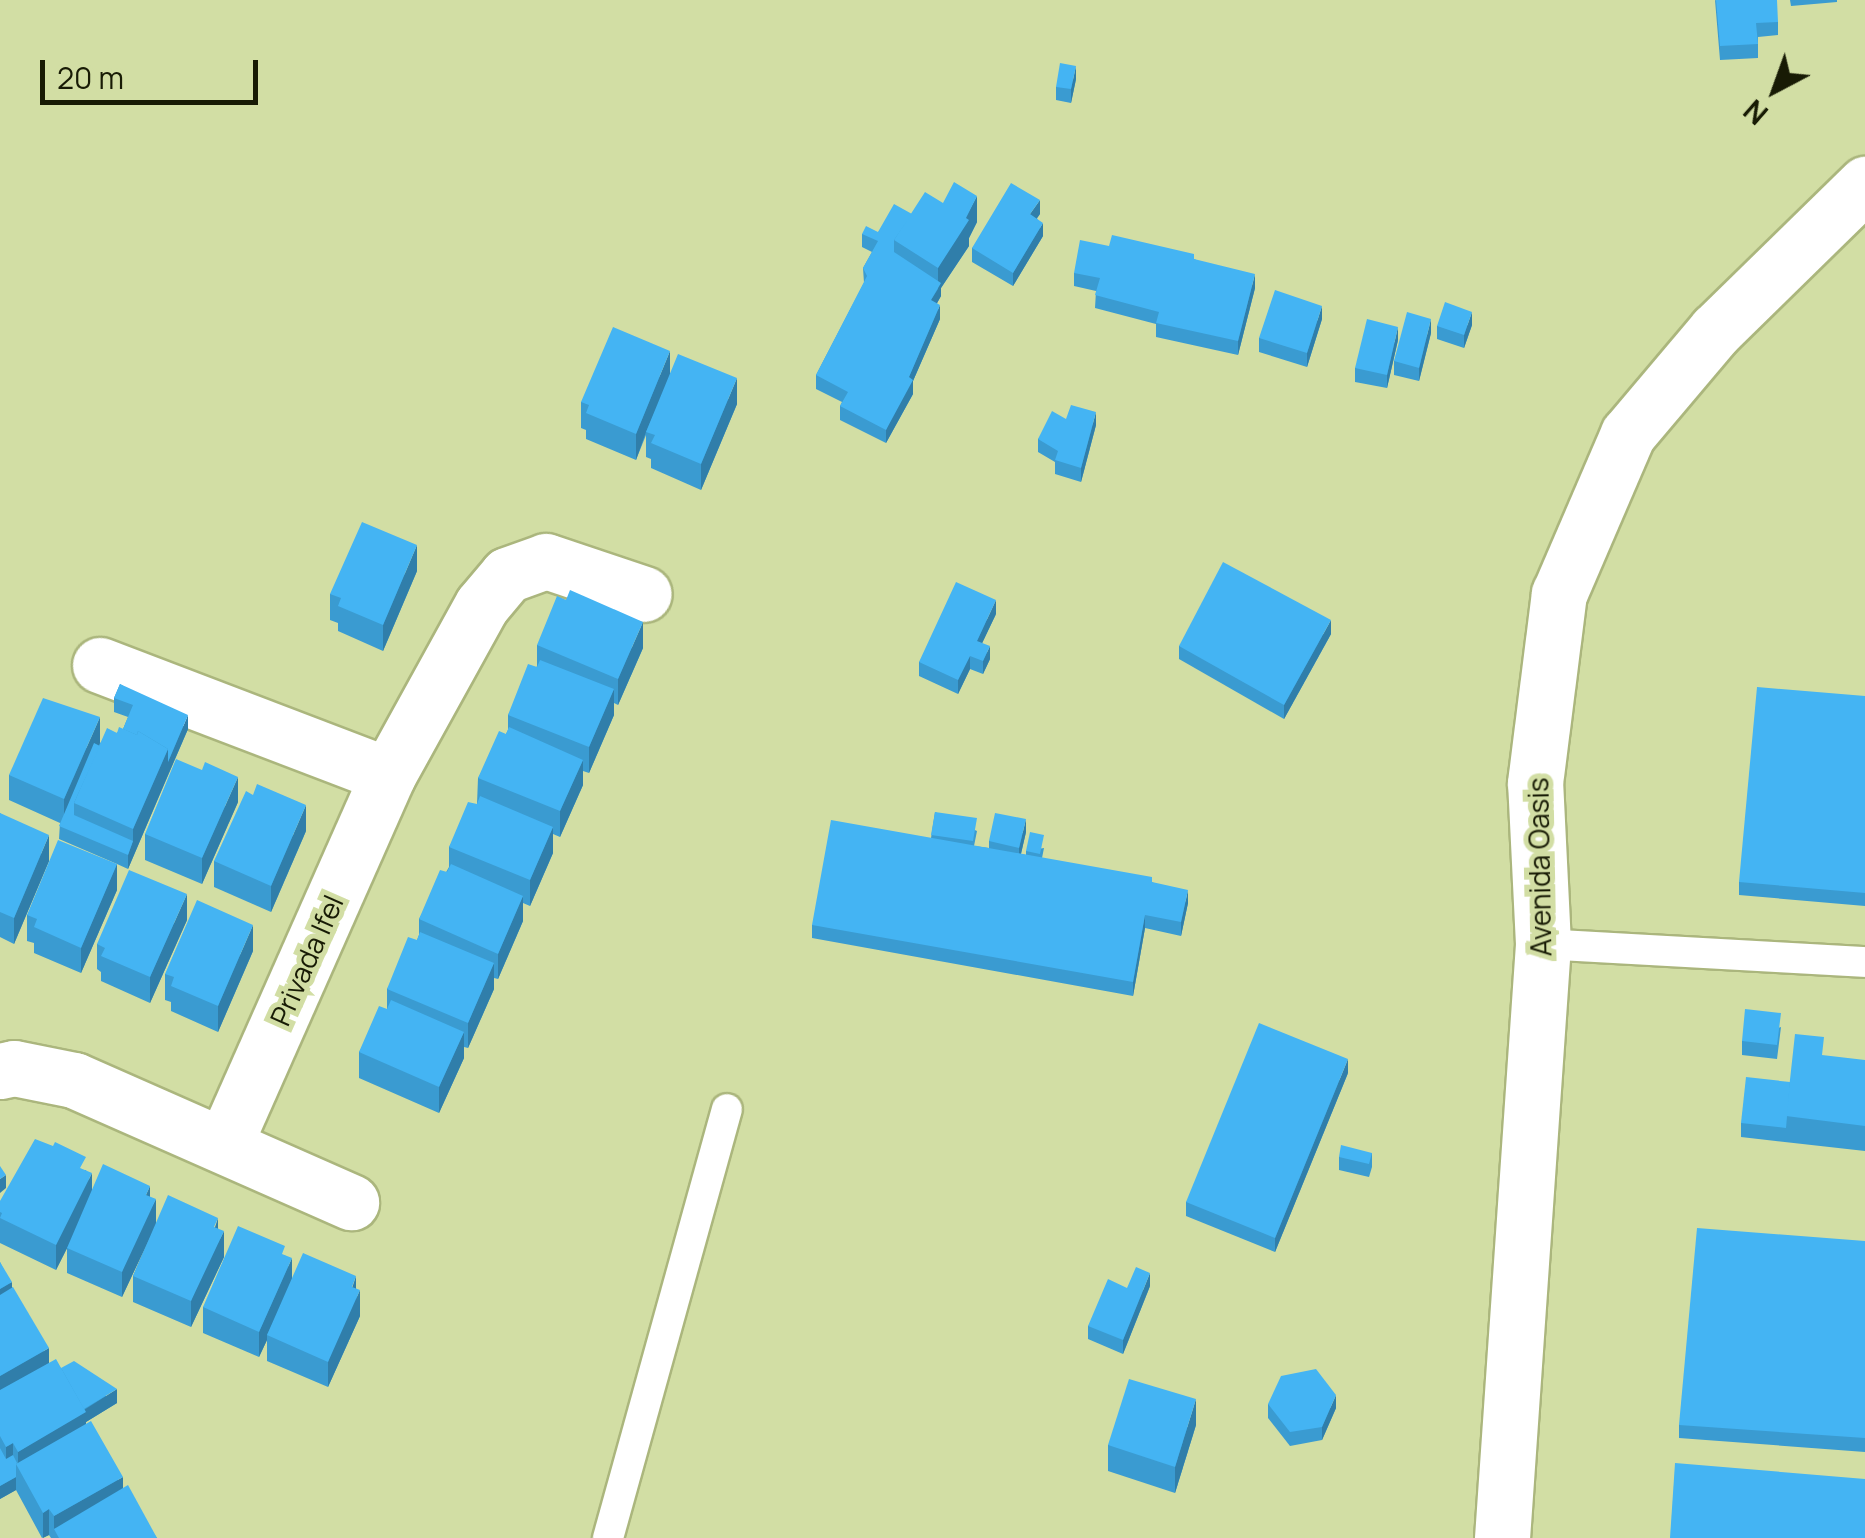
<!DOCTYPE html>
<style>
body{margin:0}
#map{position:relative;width:1865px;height:1538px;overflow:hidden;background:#d2dea4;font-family:Manrope,sans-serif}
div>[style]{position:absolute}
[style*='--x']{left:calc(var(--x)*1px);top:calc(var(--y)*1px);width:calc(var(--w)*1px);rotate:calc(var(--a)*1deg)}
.roads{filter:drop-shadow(2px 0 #abb67d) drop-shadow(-2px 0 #abb67d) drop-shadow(0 2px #abb67d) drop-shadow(0 -2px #abb67d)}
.lane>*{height:30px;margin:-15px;padding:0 15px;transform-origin:15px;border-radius:15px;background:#fff}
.street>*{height:55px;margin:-27.5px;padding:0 27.5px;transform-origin:27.5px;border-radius:27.5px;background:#fff}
.secondary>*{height:55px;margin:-27.5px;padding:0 27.5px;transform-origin:27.5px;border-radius:27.5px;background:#fff}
.wall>*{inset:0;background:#3a9bd1}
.shaded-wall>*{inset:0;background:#307eaa}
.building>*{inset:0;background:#44b4f3}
span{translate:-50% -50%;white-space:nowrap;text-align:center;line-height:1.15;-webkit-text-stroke:10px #d2dea4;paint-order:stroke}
.street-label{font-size:28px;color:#181b05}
.north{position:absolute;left:1725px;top:40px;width:100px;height:100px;-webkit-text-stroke:8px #d2dea4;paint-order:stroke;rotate:221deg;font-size:28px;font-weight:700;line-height:40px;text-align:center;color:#181b05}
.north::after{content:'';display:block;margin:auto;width:35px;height:45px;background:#181b05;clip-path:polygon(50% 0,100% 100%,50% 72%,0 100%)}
.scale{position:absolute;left:40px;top:60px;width:218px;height:45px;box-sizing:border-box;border:5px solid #181b05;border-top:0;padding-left:12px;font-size:30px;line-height:35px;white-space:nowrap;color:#181b05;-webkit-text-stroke:8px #d2dea4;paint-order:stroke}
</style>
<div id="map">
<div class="roads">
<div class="lane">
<div style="--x:1543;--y:944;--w:323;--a:3.2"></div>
<div style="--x:608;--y:1538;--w:445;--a:-74.5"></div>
</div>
<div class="street">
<div style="--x:100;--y:665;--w:308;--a:20.9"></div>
<div style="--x:0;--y:1071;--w:14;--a:-12"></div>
<div style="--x:14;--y:1068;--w:61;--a:11.3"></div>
<div style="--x:74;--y:1080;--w:303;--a:23.8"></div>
<div style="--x:224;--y:1145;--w:405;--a:-66.1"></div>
<div style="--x:388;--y:775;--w:194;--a:-61.1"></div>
<div style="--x:482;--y:605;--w:39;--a:-50"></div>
<div style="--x:507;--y:575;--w:41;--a:-19.7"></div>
<div style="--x:546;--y:561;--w:103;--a:18.6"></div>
</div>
<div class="secondary">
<div style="--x:1502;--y:1538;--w:595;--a:-86.05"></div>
<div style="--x:1543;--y:944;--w:161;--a:-92.8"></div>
<div style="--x:1535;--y:783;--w:191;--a:-82.8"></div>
<div style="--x:1559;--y:594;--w:174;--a:-66.7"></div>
<div style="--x:1628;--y:434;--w:136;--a:-49.8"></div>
<div style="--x:1716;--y:330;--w:209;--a:-44.4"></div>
</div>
</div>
<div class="wall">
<div style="clip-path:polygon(1715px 0,1778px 22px,1778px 35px,1758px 37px,1758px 58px,1720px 60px)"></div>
<div style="clip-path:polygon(1790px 0,1837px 0,1837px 2px,1791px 6px)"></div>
<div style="clip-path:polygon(1076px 79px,1071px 103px,1056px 100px,1056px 87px)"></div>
<div style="clip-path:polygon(912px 214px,977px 222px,969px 238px,969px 246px,941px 288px,941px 296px,937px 303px,940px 319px,913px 381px,913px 394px,886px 443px,840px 420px,840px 406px,842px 402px,816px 389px,816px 375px,864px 283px,863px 268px,872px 252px,862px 247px,862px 234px,878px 232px)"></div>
<div style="clip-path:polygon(1040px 214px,1037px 218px,1043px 236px,1013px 286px,972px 262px,972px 248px)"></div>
<div style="clip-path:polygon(1109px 246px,1194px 259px,1255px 288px,1238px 355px,1156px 337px,1156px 324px,1095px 308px,1096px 291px,1074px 286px,1074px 273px)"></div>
<div style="clip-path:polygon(1322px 319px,1307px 367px,1259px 352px,1259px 338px)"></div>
<div style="clip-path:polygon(1472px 325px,1464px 348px,1437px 339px,1437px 326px)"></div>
<div style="clip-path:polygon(1431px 333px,1419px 381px,1394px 375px,1394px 361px)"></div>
<div style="clip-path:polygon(1398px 340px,1387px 388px,1355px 382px,1355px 368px)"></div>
<div style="clip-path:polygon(670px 373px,737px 404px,701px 490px,651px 468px,651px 459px,646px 457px,646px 435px,636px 460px,586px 439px,586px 430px,581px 428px,581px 402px)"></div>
<div style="clip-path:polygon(1066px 419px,1096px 425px,1081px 482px,1055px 474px,1055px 462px,1038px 452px,1038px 439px)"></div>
<div style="clip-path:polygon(417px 571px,383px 651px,338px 631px,338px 623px,330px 620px,330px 594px)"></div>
<div style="clip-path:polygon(996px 614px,982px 643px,990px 659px,983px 674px,970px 669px,958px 694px,919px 676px,919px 662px)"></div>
<div style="clip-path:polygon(1331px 634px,1284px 719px,1179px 659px,1179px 646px)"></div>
<div style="clip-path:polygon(537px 645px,643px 648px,618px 705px,614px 703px,614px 715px,589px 773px,583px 771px,583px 785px,560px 837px,553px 834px,553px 853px,530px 906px,523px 903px,523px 921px,498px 979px,494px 978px,494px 989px,468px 1048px,464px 1047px,464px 1058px,439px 1113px,359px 1078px,359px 1052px,387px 1009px,387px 989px,417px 940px,419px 935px,419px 919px,449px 867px,449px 847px,477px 804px,478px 778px,506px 734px,508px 730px,508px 715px,537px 666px)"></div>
<div style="clip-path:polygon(120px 684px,188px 729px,128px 869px,117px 864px,117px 890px,81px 973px,34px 953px,34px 943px,27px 941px,27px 915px,117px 864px,59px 839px,60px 823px,9px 800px,9px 775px,100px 743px,123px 729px,128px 717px,114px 712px,114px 698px)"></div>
<div style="clip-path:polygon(1865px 696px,1865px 906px,1739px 895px,1739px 882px)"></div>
<div style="clip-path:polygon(238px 802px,202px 884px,145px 860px,145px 834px)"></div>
<div style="clip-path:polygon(935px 812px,977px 831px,974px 846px,989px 848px,989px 841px,1026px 832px,1021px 854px,1026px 855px,1026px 851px,1044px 848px,1042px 858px,1152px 882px,1188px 903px,1181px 936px,1145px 928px,1133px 996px,812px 938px,812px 925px,931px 838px)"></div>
<div style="clip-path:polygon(0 813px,49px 861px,14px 944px,0 937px)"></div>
<div style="clip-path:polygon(306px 831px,271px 912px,214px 887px,214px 861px)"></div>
<div style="clip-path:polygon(187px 920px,150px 1003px,101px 981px,101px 972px,97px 969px,97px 944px)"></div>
<div style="clip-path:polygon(253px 951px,218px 1032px,171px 1011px,171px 1002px,165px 1000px,165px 974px)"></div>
<div style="clip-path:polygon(1781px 1027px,1777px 1059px,1742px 1055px,1742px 1041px)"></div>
<div style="clip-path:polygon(1865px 1060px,1865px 1151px,1741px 1137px,1741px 1123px,1790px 1082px)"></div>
<div style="clip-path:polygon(1348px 1073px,1275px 1252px,1186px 1216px,1186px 1202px)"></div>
<div style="clip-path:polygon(1372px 1153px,1372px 1167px,1369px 1177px,1339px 1170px,1339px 1157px)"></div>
<div style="clip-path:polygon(86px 1170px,92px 1192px,150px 1197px,156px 1224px,218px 1228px,224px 1257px,191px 1327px,133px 1302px,133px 1276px,151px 1234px,122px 1297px,67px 1273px,67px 1248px,56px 1270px,0 1243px,0 1201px)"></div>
<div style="clip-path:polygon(1865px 1241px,1865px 1452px,1679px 1438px,1679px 1425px)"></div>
<div style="clip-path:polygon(285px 1255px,292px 1278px,356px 1288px,360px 1316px,328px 1387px,267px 1361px,267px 1340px,259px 1357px,203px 1333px,203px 1307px)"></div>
<div style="clip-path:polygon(0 1262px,49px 1363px,61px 1368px,117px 1403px,86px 1422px,86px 1424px,123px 1488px,157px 1538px,51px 1538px,49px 1535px,42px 1538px,16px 1490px,0 1499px)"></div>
<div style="clip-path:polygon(1150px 1286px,1123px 1354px,1088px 1339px,1088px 1326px)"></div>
<div style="clip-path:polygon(1268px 1404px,1336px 1408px,1322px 1440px,1290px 1446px,1268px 1418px)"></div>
<div style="clip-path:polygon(1196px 1425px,1175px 1493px,1108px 1471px,1108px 1445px)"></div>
</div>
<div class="shaded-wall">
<div style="clip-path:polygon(1076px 66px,1076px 79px,1071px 103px,1071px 89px)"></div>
<div style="clip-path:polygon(977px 196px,977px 222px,969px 238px,969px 246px,941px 288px,941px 296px,931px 314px,931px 300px,938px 289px,938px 268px)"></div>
<div style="clip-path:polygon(1040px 200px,1040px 214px,1030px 228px,1030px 214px)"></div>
<div style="clip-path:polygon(1043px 223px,1043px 236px,1013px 286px,1013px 273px)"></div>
<div style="clip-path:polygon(1255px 274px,1255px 288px,1238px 355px,1238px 341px)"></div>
<div style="clip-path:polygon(940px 305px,940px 319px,913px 381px,913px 394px,886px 443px,886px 430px)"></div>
<div style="clip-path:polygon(1322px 306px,1322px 319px,1307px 367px,1307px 353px)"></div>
<div style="clip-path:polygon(1472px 312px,1472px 325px,1464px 348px,1464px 335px)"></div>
<div style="clip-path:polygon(1431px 319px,1431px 333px,1419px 381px,1419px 368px)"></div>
<div style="clip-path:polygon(1398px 327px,1398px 340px,1387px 388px,1387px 375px)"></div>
<div style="clip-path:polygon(670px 351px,670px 377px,646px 432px,636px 460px,636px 434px)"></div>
<div style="clip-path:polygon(737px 378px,737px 404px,701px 490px,701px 464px)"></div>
<div style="clip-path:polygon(1096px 412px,1096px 425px,1081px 482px,1081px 468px)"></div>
<div style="clip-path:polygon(417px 545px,417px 571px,383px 651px,383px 625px)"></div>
<div style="clip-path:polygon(996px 600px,996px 614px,977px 654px,977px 641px)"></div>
<div style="clip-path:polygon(1331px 620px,1331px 634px,1284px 719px,1284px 705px)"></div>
<div style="clip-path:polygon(643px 622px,643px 648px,618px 705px,618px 679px)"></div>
<div style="clip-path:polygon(990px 646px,990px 659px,983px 674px,983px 661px)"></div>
<div style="clip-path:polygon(970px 656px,970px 669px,958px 694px,958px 680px)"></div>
<div style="clip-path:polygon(614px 689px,614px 715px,589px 773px,589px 747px)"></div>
<div style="clip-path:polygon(188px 715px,188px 729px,168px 775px,168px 762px)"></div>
<div style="clip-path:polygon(100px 717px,100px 743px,64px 825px,64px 799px)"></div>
<div style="clip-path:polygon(168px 749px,168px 775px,128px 869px,128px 855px,133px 841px,133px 829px)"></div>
<div style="clip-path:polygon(583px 760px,583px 785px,560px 837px,560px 811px)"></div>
<div style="clip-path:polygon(238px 777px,238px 802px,202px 884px,202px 858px)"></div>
<div style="clip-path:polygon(306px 805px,306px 831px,271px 912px,271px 886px)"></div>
<div style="clip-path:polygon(1026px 819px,1026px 832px,1019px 862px,1019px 848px)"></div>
<div style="clip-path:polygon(553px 827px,553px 853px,530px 906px,530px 880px)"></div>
<div style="clip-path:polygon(49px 835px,49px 861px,14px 944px,14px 918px)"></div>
<div style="clip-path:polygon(117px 864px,117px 890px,81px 973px,81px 948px)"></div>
<div style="clip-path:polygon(1188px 890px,1188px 903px,1181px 936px,1181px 922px)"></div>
<div style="clip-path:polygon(187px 894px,187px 920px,150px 1003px,150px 977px)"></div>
<div style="clip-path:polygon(523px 896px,523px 921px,498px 979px,498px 954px)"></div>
<div style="clip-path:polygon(1145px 915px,1145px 928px,1133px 996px,1133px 982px)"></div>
<div style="clip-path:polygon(253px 925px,253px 951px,218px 1032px,218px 1006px)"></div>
<div style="clip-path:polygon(494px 963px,494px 989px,468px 1048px,468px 1023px)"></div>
<div style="clip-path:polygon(464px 1032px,464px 1058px,439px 1113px,439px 1087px)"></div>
<div style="clip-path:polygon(1348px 1059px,1348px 1073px,1275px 1252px,1275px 1238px)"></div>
<div style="clip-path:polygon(92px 1173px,92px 1199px,56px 1270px,56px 1245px)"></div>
<div style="clip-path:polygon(6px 1175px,6px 1188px,0 1193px,0 1179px)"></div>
<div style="clip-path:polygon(150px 1186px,150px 1210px,156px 1199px,156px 1225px,122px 1297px,122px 1272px,146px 1195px)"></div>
<div style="clip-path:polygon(218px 1218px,218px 1243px,224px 1231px,224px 1257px,191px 1327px,191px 1301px)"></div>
<div style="clip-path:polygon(292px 1258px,292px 1284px,267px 1335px,267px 1340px,259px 1357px,259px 1332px)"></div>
<div style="clip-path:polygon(1150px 1273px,1150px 1286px,1123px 1354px,1123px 1340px)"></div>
<div style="clip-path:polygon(356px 1276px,356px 1299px,360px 1290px,360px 1316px,328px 1387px,328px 1362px)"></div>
<div style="clip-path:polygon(12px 1282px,12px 1308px,0 1315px,0 1289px)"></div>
<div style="clip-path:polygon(49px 1348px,49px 1374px,0 1402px,0 1376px)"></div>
<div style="clip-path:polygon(117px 1389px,117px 1403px,86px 1422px,86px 1438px,18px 1468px,18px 1452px)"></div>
<div style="clip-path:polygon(1336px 1395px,1336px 1408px,1322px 1440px,1322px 1427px)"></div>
<div style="clip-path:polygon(1196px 1399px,1196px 1425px,1175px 1493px,1175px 1467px)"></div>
<div style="clip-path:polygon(13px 1443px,13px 1469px,6px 1472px,6px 1447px)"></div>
<div style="clip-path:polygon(16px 1477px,16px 1490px,0 1499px,0 1486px)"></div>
<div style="clip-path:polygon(123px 1477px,123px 1503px,54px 1529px,54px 1516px)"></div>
<div style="clip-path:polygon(49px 1509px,49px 1535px,43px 1538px,43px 1513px)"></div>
</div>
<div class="building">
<div style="clip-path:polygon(1716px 0,1777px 0,1778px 22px,1756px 23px,1758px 44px,1720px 46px)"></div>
<div style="clip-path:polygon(1060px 63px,1076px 66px,1071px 89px,1056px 87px)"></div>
<div style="clip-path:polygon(954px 182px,977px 196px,966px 218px,969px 220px,938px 268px,894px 240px,925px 192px,943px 203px)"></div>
<div style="clip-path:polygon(1011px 183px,1040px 200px,1030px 214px,1043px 223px,1013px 273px,972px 248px)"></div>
<div style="clip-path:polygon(894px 204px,912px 214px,894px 240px,894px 252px,941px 283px,931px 300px,940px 305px,909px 377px,913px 380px,886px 430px,840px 406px,848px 392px,816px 375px,867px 276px,863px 268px,878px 241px,862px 234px,866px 226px,878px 232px)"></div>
<div style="clip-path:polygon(1112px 235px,1194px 254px,1194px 259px,1255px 274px,1238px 341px,1156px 323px,1159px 312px,1095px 295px,1100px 278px,1074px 273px,1080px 240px,1109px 246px)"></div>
<div style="clip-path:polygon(1275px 290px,1322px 306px,1307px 353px,1259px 338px)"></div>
<div style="clip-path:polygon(1445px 302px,1472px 312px,1464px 335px,1437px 326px)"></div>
<div style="clip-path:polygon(1407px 312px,1431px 319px,1419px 368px,1394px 361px)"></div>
<div style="clip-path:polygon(1367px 319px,1398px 327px,1387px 375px,1355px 368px)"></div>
<div style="clip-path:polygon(613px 327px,670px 351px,636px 434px,586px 413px,589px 405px,581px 402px)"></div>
<div style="clip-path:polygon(678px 354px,737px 378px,701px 464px,651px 443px,655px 435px,646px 432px)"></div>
<div style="clip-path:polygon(1071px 405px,1096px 412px,1081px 468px,1055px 460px,1058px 451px,1038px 439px,1052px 411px,1066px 419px)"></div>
<div style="clip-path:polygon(362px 522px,417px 545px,383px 625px,338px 606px,341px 598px,330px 594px)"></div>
<div style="clip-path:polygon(1223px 562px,1331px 620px,1284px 705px,1179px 646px)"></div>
<div style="clip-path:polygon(956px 582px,996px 600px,977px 641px,990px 646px,983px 661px,970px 656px,958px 680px,919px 662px)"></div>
<div style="clip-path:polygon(570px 590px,643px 622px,618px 679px,537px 645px,557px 596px,566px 600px)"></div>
<div style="clip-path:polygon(540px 660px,614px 689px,589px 747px,508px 715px,528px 664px,537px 667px)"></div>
<div style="clip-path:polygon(120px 684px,188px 715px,168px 762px,168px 749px,138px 731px,137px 735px,123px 729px,133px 705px,114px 698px)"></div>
<div style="clip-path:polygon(1757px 687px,1865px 696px,1865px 893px,1739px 882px)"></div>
<div style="clip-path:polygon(43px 698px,100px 717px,64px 799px,9px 775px)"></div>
<div style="clip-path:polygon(119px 727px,137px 735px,138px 731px,168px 749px,133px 829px,74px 803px,107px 728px,117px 733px)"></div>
<div style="clip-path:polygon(509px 727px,583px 760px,560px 811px,478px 778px,499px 731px,506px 734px)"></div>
<div style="clip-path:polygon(94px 743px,100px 746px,74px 803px,74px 815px,133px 841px,128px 855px,59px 826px)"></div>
<div style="clip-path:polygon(176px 759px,202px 770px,205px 762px,238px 777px,202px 858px,145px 834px)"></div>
<div style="clip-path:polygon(257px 784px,306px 805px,271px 886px,214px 861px,246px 791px,253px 795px)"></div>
<div style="clip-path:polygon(480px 796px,553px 827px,530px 880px,449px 847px,468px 802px,477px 804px)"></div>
<div style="clip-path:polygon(935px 812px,977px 818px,973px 841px,931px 835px)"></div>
<div style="clip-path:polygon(0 813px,49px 835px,14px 918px,0 912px)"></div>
<div style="clip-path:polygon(995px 813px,1026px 819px,1019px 848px,989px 841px)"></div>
<div style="clip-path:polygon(831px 820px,1152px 877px,1152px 882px,1188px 890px,1181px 922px,1145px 915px,1133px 982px,812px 925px)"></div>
<div style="clip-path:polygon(1030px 832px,1044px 835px,1040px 854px,1026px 851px)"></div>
<div style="clip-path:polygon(58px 840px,117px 864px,81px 948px,34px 927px,37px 919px,27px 915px)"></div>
<div style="clip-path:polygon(451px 864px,523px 896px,498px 954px,419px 919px,440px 870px,447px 872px)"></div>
<div style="clip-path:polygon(129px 870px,187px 894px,150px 977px,101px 956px,105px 948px,97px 944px)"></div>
<div style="clip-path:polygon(197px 900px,253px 925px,218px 1006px,171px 986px,174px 977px,165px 974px)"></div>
<div style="clip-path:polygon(420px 932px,494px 963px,468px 1023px,387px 989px,408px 937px,417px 940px)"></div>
<div style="clip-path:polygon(391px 1000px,464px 1032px,439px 1087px,359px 1052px,379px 1006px,387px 1009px)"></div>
<div style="clip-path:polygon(1745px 1009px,1781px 1013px,1777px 1045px,1742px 1041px)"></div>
<div style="clip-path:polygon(1259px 1023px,1348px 1059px,1275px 1238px,1186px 1202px)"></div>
<div style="clip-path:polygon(1795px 1034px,1824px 1037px,1822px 1055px,1865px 1060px,1865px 1126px,1786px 1116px)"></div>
<div style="clip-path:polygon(1746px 1077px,1790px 1082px,1786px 1128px,1741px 1123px)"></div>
<div style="clip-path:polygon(35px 1139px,53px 1146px,55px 1142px,86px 1157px,80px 1168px,92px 1173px,56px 1245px,0 1218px,2px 1213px,0 1212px,0 1201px)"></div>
<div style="clip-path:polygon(1341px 1145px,1372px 1153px,1369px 1164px,1339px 1157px)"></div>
<div style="clip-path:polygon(103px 1164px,150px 1186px,146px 1195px,156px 1199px,122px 1272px,67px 1248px)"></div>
<div style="clip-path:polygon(0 1166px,6px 1175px,0 1179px)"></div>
<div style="clip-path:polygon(168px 1195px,218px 1218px,214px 1227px,224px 1231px,191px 1301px,133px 1276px)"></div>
<div style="clip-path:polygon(238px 1226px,285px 1246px,282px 1254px,292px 1258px,259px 1332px,203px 1307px)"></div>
<div style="clip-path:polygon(1697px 1228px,1865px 1241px,1865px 1438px,1679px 1425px)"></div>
<div style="clip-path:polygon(303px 1253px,356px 1276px,352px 1287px,360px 1290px,328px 1362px,267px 1335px)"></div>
<div style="clip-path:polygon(0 1262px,12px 1282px,0 1289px)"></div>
<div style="clip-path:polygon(1136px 1267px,1150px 1273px,1123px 1340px,1088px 1326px,1108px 1279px,1127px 1288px)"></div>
<div style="clip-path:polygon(13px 1287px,49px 1348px,0 1376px,0 1295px)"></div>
<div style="clip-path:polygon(56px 1359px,86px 1412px,18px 1452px,13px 1443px,6px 1447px,0 1436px,0 1390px)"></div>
<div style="clip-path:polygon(74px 1361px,117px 1389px,84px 1409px,61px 1368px)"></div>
<div style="clip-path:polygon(1316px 1369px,1336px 1395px,1322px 1427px,1290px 1432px,1268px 1404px,1281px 1376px)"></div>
<div style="clip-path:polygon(1129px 1379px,1196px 1399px,1175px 1467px,1108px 1445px)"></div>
<div style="clip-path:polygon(91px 1421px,123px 1477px,54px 1516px,49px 1509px,43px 1513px,16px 1464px)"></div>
<div style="clip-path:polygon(0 1448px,6px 1459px,13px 1455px,17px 1463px,16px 1464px,16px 1477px,0 1486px)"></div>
<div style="clip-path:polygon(1675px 1463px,1865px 1479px,1865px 1538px,1670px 1538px)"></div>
<div style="clip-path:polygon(128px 1485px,157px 1538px,59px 1538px,54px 1529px)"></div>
</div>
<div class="street-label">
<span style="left:1539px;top:867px;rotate:-91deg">Avenida Oasis</span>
<span style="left:306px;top:960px;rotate:-66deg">Privada Ifel</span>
</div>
<div class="north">N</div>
<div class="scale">20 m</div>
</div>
